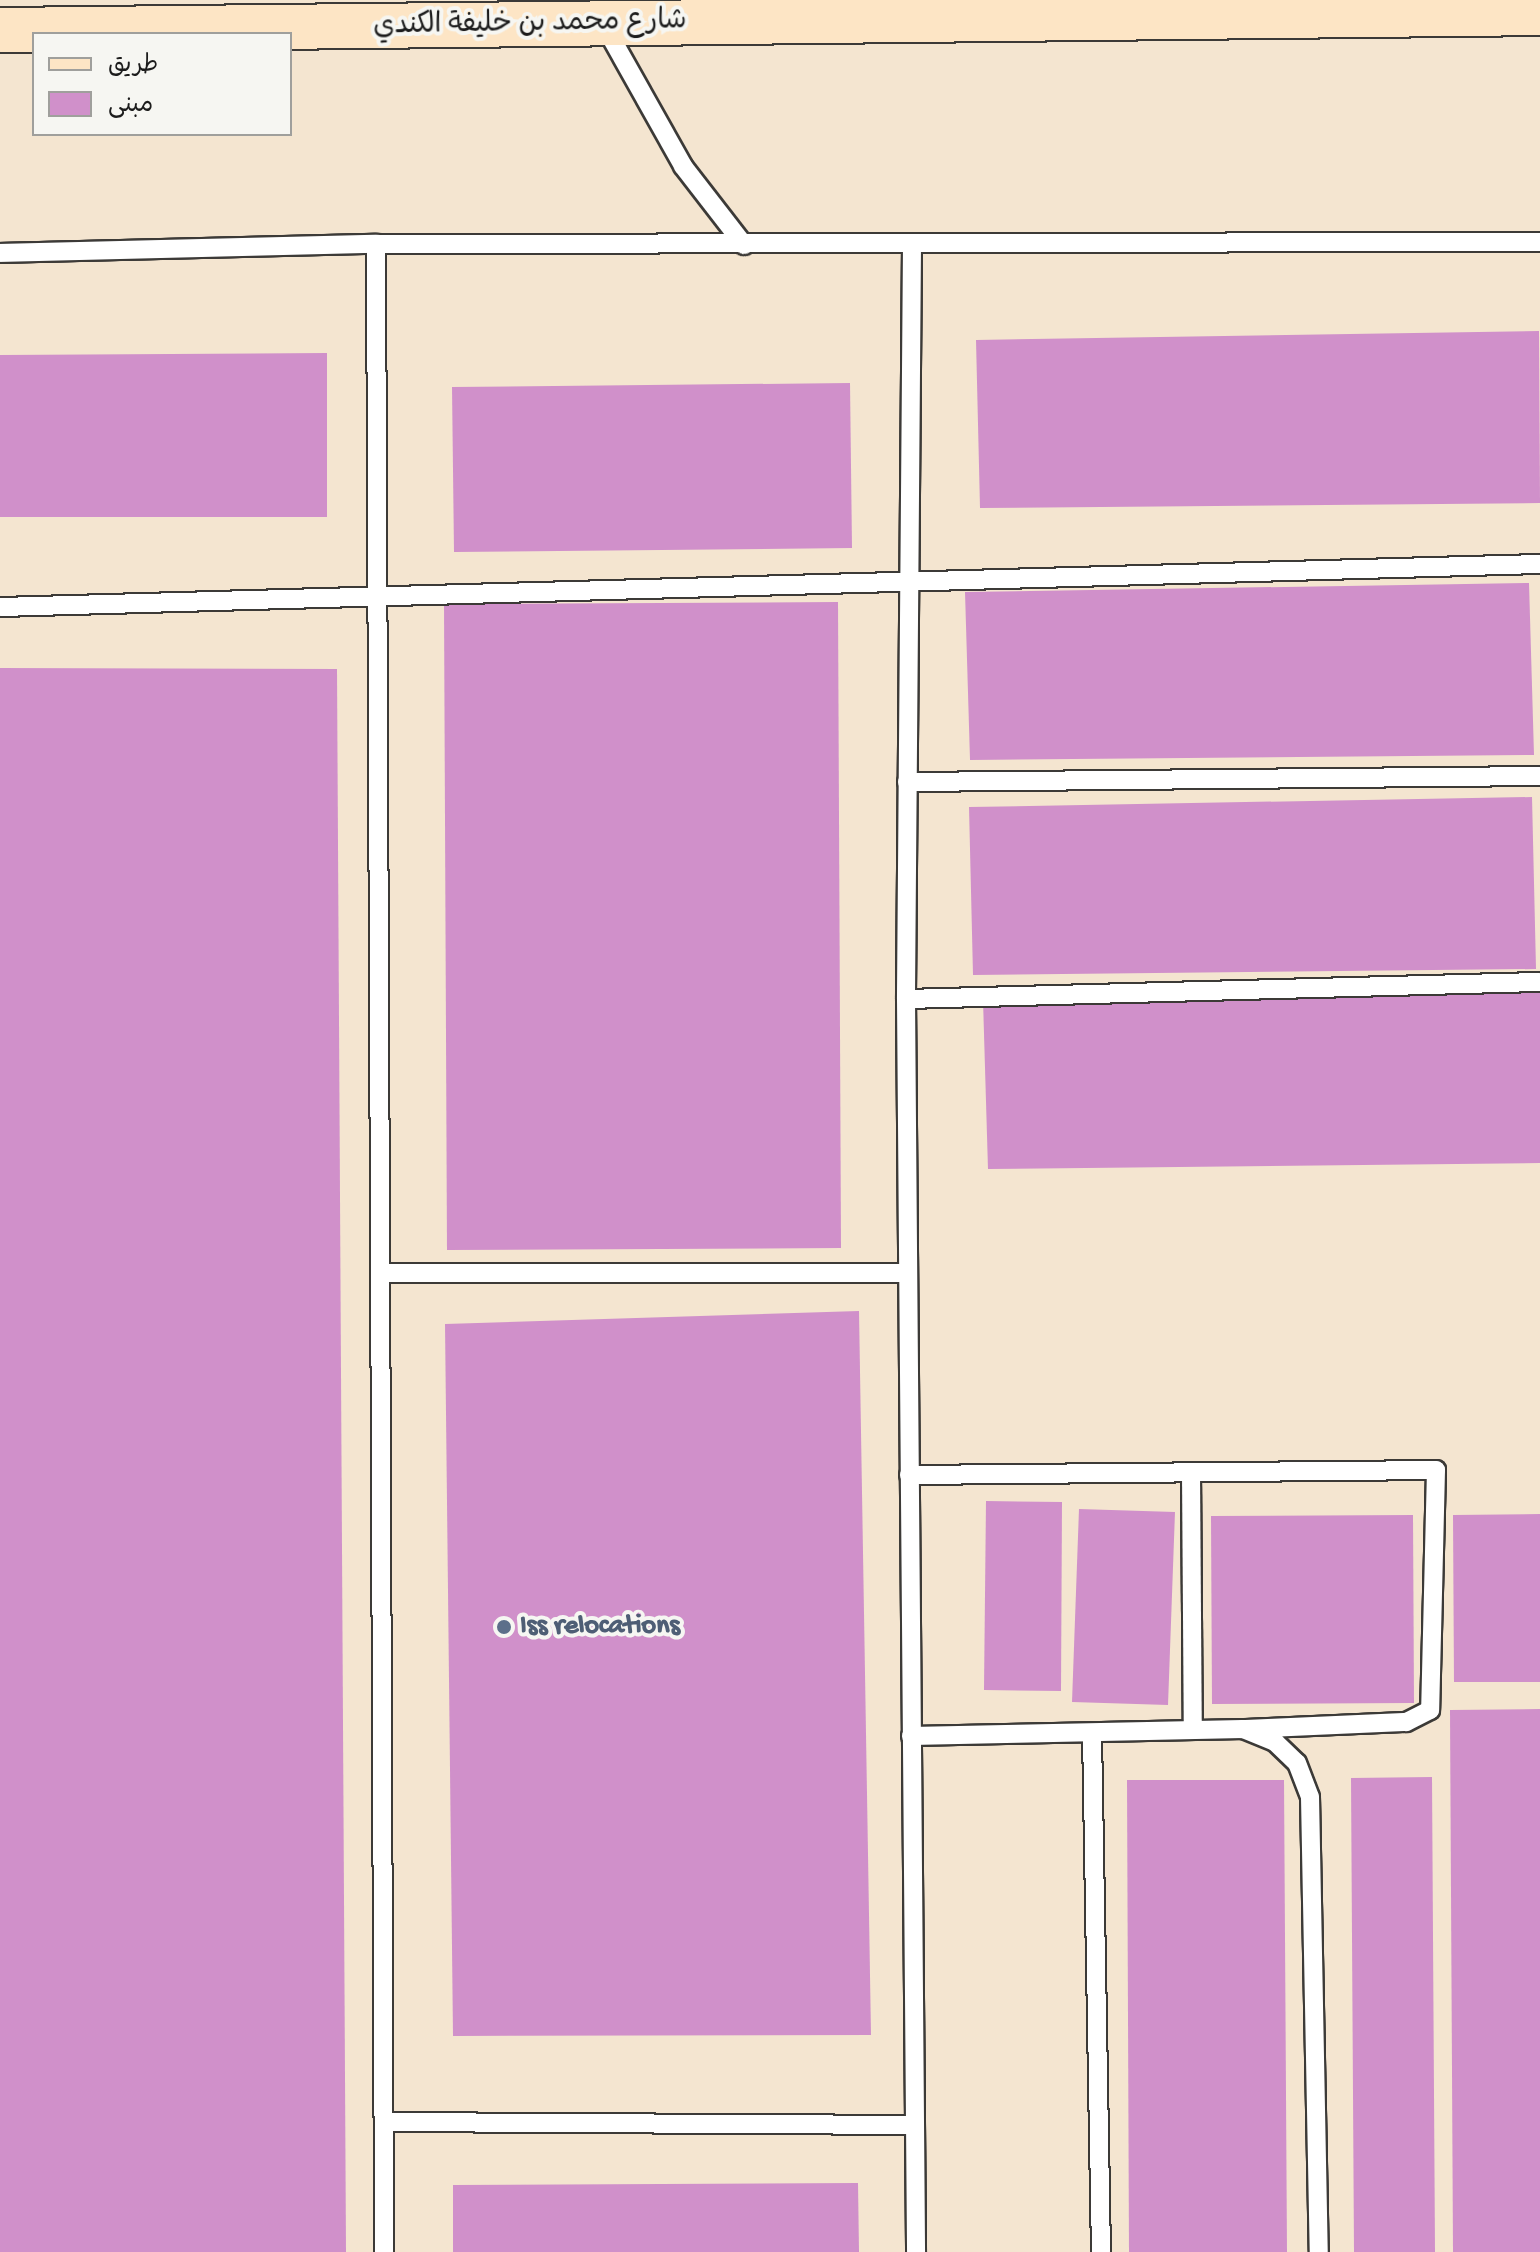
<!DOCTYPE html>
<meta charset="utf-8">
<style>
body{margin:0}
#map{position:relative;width:1540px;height:2252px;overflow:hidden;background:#f4e5d0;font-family:"Gochi Hand","Playpen Sans Arabic",sans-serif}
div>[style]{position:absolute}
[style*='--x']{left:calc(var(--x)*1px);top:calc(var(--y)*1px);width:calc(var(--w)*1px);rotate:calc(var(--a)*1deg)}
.building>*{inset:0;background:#d090ca}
.roads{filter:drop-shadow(2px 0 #3c3a37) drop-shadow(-2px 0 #3c3a37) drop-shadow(0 2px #3c3a37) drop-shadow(0 -2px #3c3a37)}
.lane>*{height:18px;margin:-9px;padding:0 9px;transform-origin:9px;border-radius:9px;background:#fff}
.secondary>*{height:44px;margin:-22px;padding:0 22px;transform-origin:22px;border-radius:22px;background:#fde5c5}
.dots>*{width:22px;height:22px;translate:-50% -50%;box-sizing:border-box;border:4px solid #f6f6f2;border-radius:50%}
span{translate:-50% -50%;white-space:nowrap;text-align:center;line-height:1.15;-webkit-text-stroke:8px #f6f6f2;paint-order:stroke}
.street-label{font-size:28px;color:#1c1c1c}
.service-label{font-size:28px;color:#4e5e75;font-weight:700}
.left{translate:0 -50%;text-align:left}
.legend{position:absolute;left:32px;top:32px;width:260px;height:104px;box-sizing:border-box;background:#f6f6f2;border:2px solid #9f9f9c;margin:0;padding:10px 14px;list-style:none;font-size:24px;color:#1c1c1c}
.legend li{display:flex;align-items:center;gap:16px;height:40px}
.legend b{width:40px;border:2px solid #9f9f9c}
</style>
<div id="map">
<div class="building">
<div style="clip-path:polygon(1539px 331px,1540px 503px,980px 508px,976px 340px)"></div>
<div style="clip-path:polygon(327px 353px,327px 517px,0 517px,0 355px)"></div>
<div style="clip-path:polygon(850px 383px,852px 548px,454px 552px,452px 387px)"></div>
<div style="clip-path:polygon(1529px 583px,1534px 755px,970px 760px,965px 592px)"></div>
<div style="clip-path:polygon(838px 602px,841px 1248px,447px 1250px,444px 604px)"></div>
<div style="clip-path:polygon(0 668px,337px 669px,346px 2252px,0 2252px)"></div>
<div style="clip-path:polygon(1532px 797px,1536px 969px,973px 975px,969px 807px)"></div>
<div style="clip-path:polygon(1540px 991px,1540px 1163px,988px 1169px,983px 1000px)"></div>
<div style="clip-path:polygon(859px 1311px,871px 2035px,453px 2036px,445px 1324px)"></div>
<div style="clip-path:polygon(986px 1501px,1062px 1502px,1061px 1691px,984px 1690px)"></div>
<div style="clip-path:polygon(1079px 1509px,1175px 1512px,1168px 1705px,1072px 1702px)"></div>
<div style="clip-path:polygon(1540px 1514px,1540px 1682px,1454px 1682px,1453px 1515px)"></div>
<div style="clip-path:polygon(1413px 1515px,1414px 1703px,1212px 1704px,1211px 1516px)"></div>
<div style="clip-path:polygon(1540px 1709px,1540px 2252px,1453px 2252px,1450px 1710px)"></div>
<div style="clip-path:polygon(1432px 1777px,1435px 2252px,1354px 2252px,1351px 1778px)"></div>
<div style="clip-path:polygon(1127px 1780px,1284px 1780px,1287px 2252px,1129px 2252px)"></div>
<div style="clip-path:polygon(858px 2183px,859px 2252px,453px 2252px,453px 2185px)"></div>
</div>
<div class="roads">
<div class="lane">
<div style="--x:604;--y:25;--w:162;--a:60.7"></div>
<div style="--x:683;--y:166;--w:100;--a:52.3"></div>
<div style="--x:376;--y:244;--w:2008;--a:89.77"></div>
<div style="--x:912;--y:246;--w:753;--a:90.46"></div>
<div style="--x:906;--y:999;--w:1253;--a:89.54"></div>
<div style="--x:0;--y:253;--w:376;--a:-1.4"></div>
<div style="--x:376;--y:244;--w:1164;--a:-0.1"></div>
<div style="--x:0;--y:607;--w:1541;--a:-1.6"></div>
<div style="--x:907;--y:782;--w:633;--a:-0.54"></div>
<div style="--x:906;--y:999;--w:634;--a:-1.54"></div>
<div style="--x:380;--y:1273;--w:527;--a:0"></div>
<div style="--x:1191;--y:1472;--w:258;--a:89.6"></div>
<div style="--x:909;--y:1475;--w:527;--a:-0.54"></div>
<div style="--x:1436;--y:1470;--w:240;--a:91.4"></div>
<div style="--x:1430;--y:1710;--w:27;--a:153"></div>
<div style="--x:1406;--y:1722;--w:163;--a:177.5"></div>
<div style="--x:1092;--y:1733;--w:519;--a:89.01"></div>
<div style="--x:911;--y:1736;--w:332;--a:-1.2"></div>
<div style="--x:1243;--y:1729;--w:35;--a:22"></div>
<div style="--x:1275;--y:1742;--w:30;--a:44"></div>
<div style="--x:1297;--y:1763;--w:36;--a:69"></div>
<div style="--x:1310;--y:1797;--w:455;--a:88.9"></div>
<div style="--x:384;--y:2122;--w:531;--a:0.32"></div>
</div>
<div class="secondary">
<div style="--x:0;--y:30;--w:1540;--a:-0.63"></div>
</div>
</div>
<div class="dots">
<div style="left:504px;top:1627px;background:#5c6f8a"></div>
</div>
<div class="street-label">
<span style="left:530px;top:25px;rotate:-1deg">شارع محمد بن خليفة الكندي</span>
</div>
<div class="service-label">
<span class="left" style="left:520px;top:1627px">Iss relocations</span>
</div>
<ul class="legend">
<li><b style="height:10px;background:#fde5c5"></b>طريق</li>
<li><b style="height:22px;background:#d090ca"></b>مبنى</li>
</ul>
</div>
